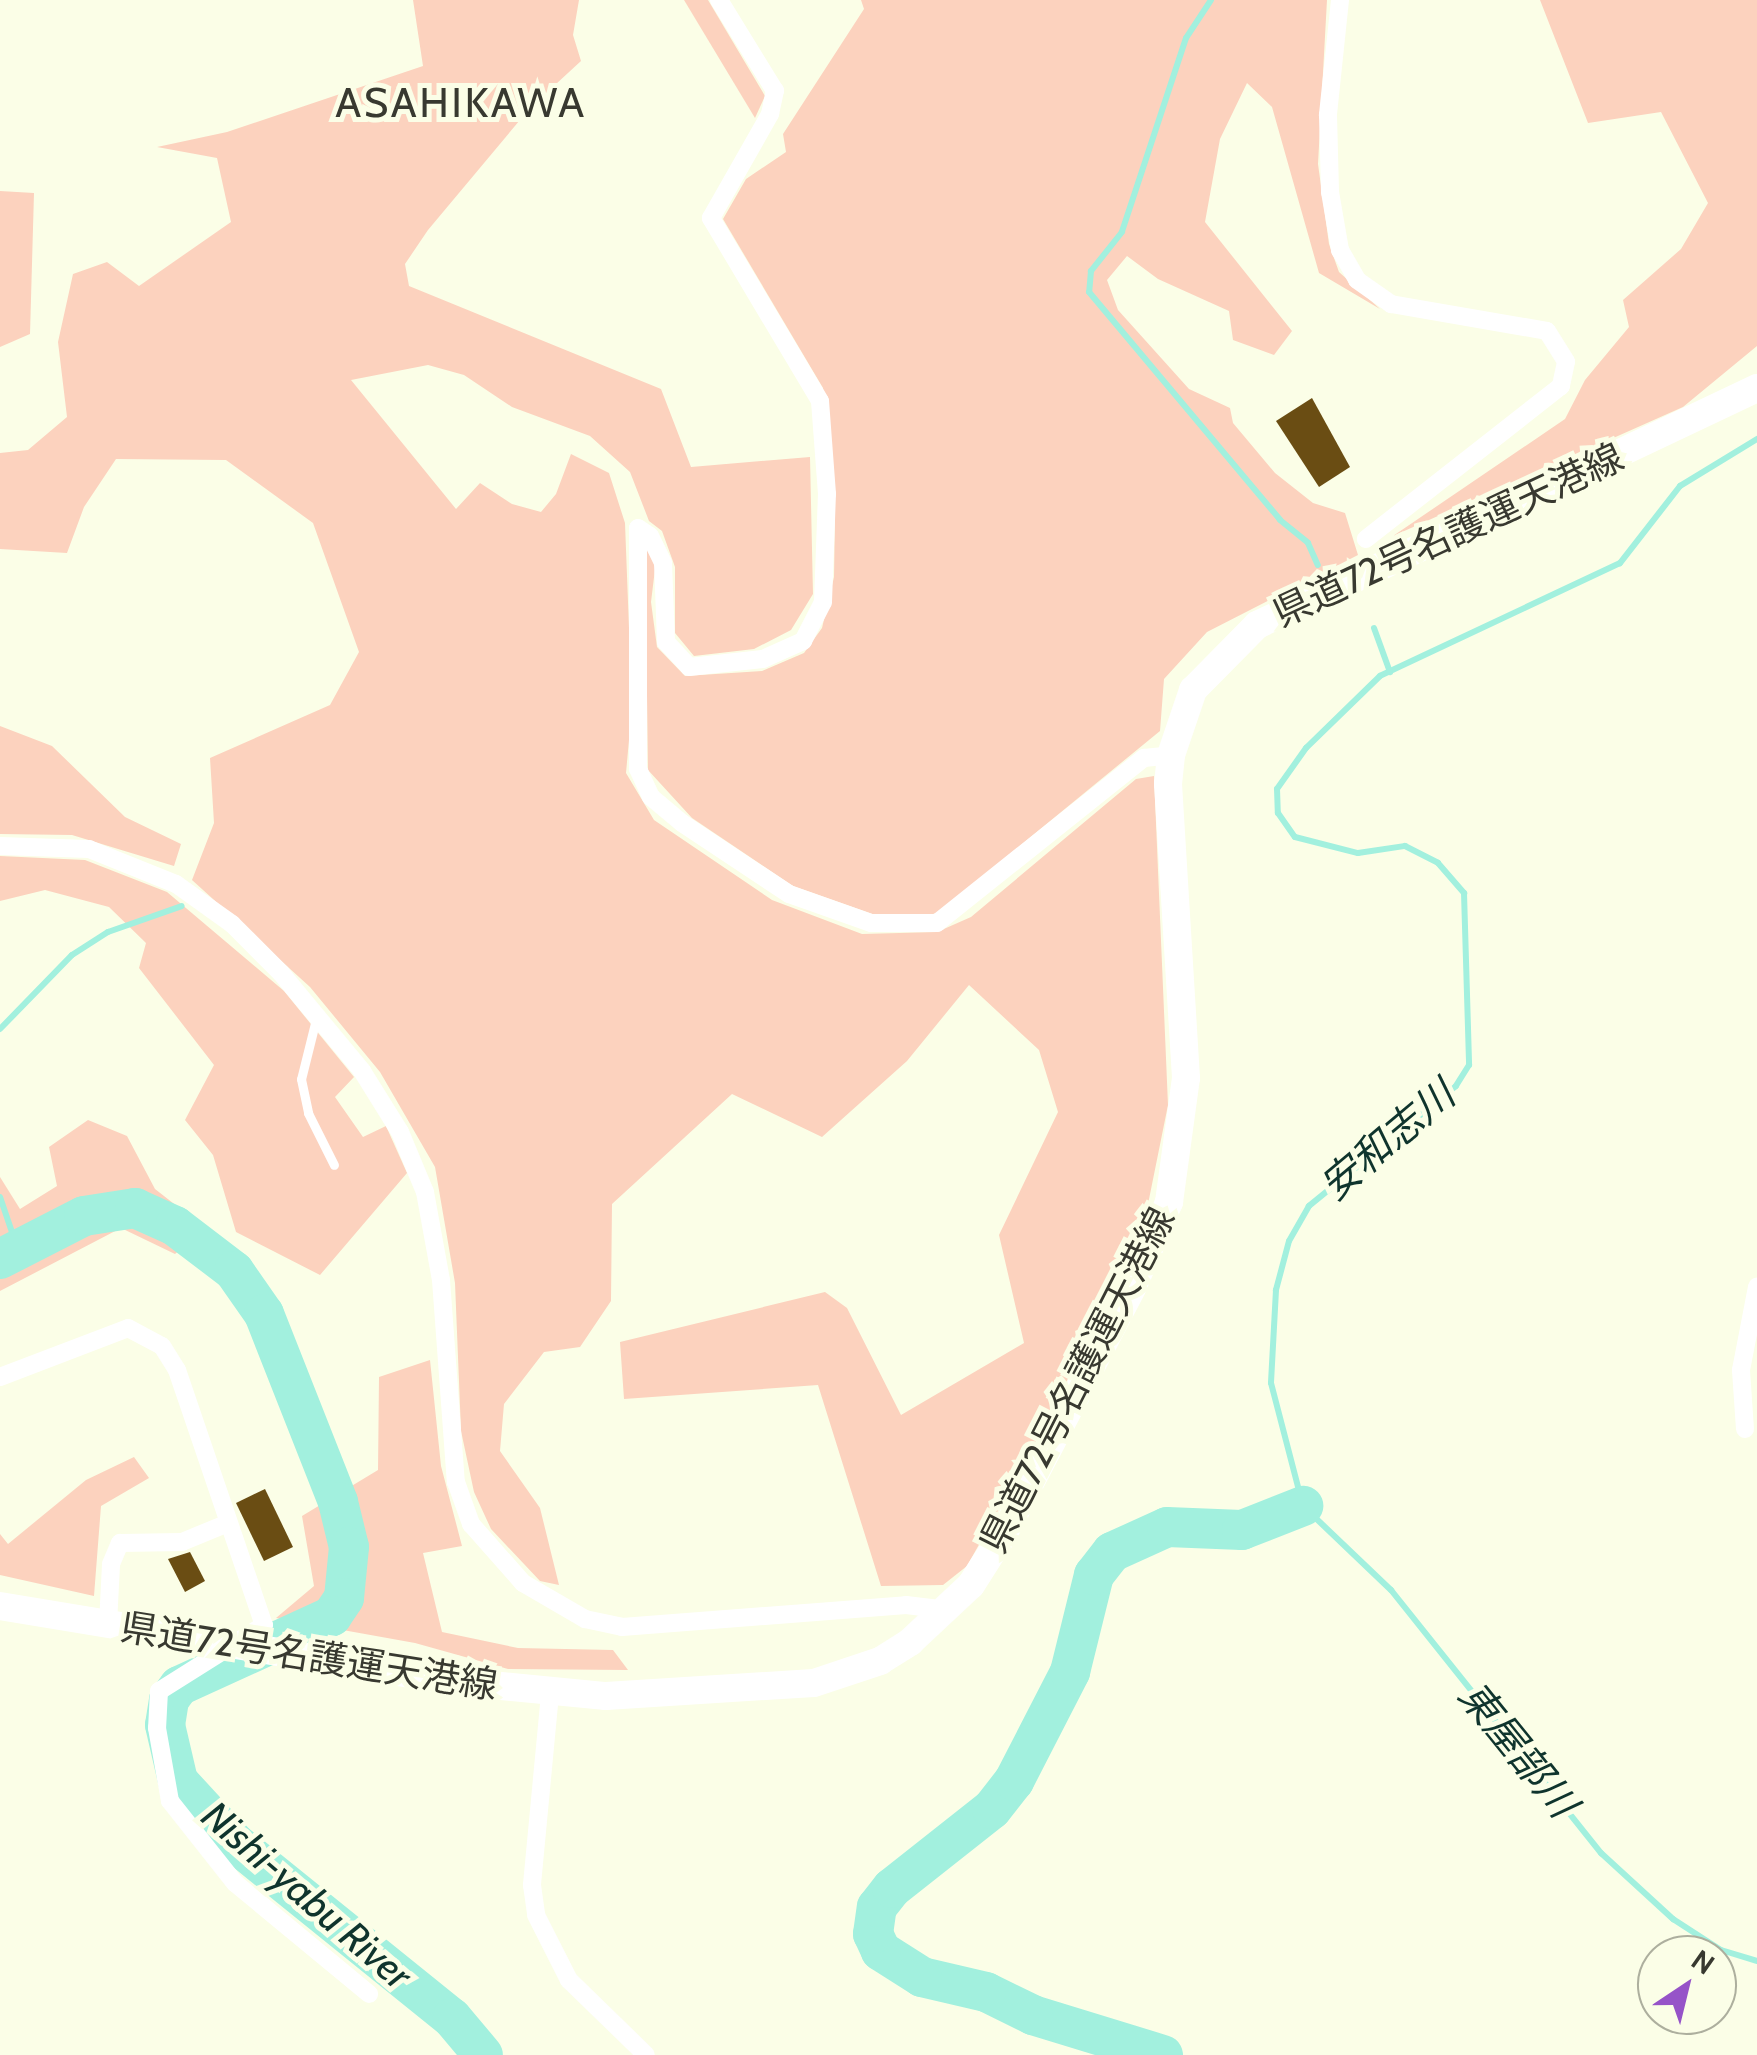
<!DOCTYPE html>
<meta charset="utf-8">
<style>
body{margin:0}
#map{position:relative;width:1757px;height:2055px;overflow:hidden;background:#fbfee7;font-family:Cabin,"Noto Sans JP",sans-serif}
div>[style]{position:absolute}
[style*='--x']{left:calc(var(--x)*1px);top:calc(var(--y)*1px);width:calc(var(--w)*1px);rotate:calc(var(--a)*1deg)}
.green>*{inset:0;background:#fcd2be}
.stream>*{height:6px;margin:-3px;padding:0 3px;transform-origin:3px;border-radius:3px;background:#a2f0de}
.river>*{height:40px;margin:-20px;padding:0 20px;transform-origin:20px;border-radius:20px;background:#a2f0de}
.building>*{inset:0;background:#6a4d13}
.lane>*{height:9px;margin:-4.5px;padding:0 4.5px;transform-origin:4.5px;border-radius:4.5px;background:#fff}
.street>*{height:18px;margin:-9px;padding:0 9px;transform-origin:9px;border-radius:9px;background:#fff}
.primary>*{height:28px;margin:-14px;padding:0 14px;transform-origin:14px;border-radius:14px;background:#fff}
span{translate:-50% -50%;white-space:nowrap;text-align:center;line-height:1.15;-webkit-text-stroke:10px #fbfee7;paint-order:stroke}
.street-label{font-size:38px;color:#383930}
.water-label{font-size:40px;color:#0f342d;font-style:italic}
.quarter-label{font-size:42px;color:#383930;letter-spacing:2.5px}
.north{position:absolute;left:1637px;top:1935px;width:100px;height:100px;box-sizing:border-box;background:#fbfee7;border:2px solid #adaf9e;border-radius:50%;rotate:35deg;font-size:28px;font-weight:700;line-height:40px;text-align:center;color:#383930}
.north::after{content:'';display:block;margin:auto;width:35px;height:45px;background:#9653c8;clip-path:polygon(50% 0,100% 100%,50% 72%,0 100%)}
</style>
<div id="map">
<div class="green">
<div style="clip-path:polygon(413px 0,579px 0,573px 35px,581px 61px,530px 108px,428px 230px,405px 264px,409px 286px,661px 389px,691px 467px,810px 457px,813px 594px,791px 630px,754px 649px,694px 656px,675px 633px,675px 567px,662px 531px,649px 521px,630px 472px,590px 436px,512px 407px,464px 375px,428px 365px,351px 380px,456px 509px,480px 483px,512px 504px,541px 512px,556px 494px,571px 454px,609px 473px,625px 523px,632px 707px,626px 773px,654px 820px,772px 900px,862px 934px,937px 932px,971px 917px,1136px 779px,1154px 776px,1168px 1105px,1145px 1219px,1042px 1432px,967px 1566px,943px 1585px,881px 1586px,818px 1385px,624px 1399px,620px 1342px,825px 1292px,847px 1308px,901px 1415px,1024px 1343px,999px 1235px,1058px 1112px,1039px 1050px,969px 985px,907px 1061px,822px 1137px,732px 1094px,612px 1204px,611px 1301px,580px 1347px,544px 1352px,504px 1404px,500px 1451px,540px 1508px,559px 1585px,540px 1581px,491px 1529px,474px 1492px,461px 1431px,455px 1283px,435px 1167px,380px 1072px,310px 987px,192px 880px,214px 823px,210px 758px,330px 705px,359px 652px,313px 523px,226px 460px,116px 459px,84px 507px,67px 553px,0 549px,0 453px,28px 450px,67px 417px,58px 342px,73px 274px,107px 262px,139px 286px,231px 222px,217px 158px,157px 147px,227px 132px,423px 66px)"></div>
<div style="clip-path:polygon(684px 0,708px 0,765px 96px,755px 118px)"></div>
<div style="clip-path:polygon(861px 0,1327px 0,1318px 164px,1329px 244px,1339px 272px,1380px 309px,1319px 273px,1272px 107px,1247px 83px,1220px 139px,1205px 222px,1292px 331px,1274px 355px,1233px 340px,1229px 311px,1158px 279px,1127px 256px,1107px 280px,1118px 310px,1189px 389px,1230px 408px,1233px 423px,1275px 473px,1313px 503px,1345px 513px,1358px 555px,1207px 632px,1164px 679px,1160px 731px,939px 912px,924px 917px,878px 916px,793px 886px,692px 818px,648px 770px,645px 542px,656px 561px,651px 602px,657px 647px,685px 676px,762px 671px,804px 653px,822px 628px,834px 577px,835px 515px,823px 388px,723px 219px,746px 179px,786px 152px,783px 134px,864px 9px)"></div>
<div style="clip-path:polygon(1540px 0,1757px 0,1757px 346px,1683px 407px,1393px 536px,1565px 419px,1585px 380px,1629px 327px,1623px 300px,1681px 249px,1708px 203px,1661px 112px,1588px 123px)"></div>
<div style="clip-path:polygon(0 191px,34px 193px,30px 334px,0 347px)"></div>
<div style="clip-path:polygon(0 726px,52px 746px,125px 817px,181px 844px,174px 866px,72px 835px,0 834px)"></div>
<div style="clip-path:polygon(0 856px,85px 860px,167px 892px,284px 991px,354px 1077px,335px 1097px,363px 1137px,386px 1126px,407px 1173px,320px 1275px,236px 1232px,213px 1155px,185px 1120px,214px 1065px,139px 968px,146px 943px,109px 907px,45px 890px,0 901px)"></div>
<div style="clip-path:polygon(88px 1120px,127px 1136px,155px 1189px,205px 1228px,175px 1254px,121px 1228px,0 1291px,0 1177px,20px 1209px,57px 1186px,49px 1147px)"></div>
<div style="clip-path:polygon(430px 1360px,441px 1466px,462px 1546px,423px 1553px,442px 1632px,518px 1648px,613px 1650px,628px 1670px,508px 1669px,415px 1643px,276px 1618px,314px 1586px,302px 1516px,378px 1470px,379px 1377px)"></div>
<div style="clip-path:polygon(134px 1457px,149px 1478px,101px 1506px,94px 1596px,0 1575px,0 1534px,8px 1544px,86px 1480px)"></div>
</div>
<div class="stream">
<div style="--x:1211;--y:0;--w:45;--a:123.3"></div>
<div style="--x:1186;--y:38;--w:204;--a:108.3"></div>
<div style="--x:1122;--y:232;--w:50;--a:128.5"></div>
<div style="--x:1091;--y:271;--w:21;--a:95"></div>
<div style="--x:1089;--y:292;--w:297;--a:50"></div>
<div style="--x:1280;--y:520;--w:36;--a:39"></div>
<div style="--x:1308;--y:543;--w:24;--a:66"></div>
<div style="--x:1757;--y:439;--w:90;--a:148.6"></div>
<div style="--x:1680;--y:486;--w:98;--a:127.9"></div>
<div style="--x:1620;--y:563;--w:265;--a:154.8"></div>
<div style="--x:1380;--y:676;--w:103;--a:135.8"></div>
<div style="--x:1306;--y:748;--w:50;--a:125.3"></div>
<div style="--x:1277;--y:789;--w:24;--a:88"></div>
<div style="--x:1278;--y:813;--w:29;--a:55"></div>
<div style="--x:1295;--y:837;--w:65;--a:14.3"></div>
<div style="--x:1358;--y:853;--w:48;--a:-8.5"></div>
<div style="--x:1405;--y:846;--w:37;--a:27"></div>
<div style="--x:1438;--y:863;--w:40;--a:49"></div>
<div style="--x:1464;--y:893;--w:172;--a:88.3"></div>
<div style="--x:1469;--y:1065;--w:25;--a:122"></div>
<div style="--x:1456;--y:1086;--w:190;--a:140.8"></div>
<div style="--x:1309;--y:1206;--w:40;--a:119.7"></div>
<div style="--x:1289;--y:1241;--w:51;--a:104.9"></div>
<div style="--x:1276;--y:1290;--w:93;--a:93.1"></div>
<div style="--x:1271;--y:1383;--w:127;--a:75.4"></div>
<div style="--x:1303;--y:1506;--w:122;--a:43.7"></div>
<div style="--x:1391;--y:1590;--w:337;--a:51.4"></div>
<div style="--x:1601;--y:1853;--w:98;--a:42.5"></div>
<div style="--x:1673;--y:1919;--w:57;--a:32.9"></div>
<div style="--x:1721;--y:1950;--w:38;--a:17"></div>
<div style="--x:1374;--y:628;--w:47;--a:70"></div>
<div style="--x:0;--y:1029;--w:103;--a:-45.8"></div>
<div style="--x:72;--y:955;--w:43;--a:-32.6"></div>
<div style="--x:108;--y:932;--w:78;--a:-19.4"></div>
<div style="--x:0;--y:1197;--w:56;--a:71.2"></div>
</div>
<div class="river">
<div style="--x:0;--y:1259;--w:94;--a:-27.1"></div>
<div style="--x:84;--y:1216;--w:52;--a:-8.9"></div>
<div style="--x:135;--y:1208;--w:44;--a:24.2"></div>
<div style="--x:175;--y:1226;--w:74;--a:37.3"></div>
<div style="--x:234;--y:1271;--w:52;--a:55.1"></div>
<div style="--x:264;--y:1314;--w:202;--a:68.5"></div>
<div style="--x:338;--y:1502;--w:46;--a:76.3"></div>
<div style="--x:349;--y:1547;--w:51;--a:95.6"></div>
<div style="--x:344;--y:1598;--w:22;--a:124"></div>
<div style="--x:332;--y:1616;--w:168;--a:155.4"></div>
<div style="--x:179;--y:1686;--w:17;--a:126"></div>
<div style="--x:169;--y:1700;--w:25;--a:99"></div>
<div style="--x:165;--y:1725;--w:57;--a:76.9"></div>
<div style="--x:178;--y:1781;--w:84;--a:47.4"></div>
<div style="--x:235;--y:1843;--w:279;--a:38.9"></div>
<div style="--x:452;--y:2018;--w:48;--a:50"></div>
<div style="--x:1163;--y:2055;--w:136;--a:-162.9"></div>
<div style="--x:1033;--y:2015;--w:52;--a:-153.9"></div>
<div style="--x:986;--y:1992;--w:66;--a:-166.8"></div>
<div style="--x:922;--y:1977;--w:49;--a:-147.6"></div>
<div style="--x:881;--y:1951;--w:19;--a:-115"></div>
<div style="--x:873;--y:1934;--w:27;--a:-82"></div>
<div style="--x:877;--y:1907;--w:24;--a:-52"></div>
<div style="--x:892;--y:1888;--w:127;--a:-38.3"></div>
<div style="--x:992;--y:1809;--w:36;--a:-52"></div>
<div style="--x:1014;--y:1781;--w:123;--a:-62.8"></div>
<div style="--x:1070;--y:1672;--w:100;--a:-76.1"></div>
<div style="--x:1094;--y:1575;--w:29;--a:-52"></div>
<div style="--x:1112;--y:1552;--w:60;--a:-24.4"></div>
<div style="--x:1167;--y:1527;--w:75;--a:2.3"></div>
<div style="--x:1242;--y:1530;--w:66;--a:-21.5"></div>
</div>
<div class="building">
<div style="clip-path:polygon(1312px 398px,1350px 467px,1319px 487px,1276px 421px)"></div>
<div style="clip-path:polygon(265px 1489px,293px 1547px,264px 1561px,236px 1503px)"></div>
<div style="clip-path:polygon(190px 1552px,205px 1581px,185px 1592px,168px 1559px)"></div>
</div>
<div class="lane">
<div style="--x:317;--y:1015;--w:66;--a:104"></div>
<div style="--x:301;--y:1079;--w:35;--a:78"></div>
<div style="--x:308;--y:1113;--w:58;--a:63.4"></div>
</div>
<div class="street">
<div style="--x:1340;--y:0;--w:116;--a:96"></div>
<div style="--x:1328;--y:115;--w:77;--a:88.5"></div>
<div style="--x:1330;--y:192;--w:59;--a:80.2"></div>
<div style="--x:1340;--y:250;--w:34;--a:60"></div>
<div style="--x:1357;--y:280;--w:42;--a:35.2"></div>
<div style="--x:1391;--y:304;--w:158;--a:9.8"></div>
<div style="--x:1547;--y:331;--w:36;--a:58"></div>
<div style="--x:1566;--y:362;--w:25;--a:102"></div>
<div style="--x:1561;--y:386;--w:248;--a:141.9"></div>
<div style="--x:638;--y:528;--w:14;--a:34"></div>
<div style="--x:650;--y:536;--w:30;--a:64"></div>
<div style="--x:663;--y:563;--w:79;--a:87.8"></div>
<div style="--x:666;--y:642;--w:34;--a:47"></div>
<div style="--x:689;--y:667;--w:74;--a:-6.2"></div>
<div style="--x:763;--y:659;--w:44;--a:-24.2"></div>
<div style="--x:803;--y:641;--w:44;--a:-62.9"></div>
<div style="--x:823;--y:602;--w:108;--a:-87.9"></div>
<div style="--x:827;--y:494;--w:93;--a:-94.3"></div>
<div style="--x:820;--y:401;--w:213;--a:-120.8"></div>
<div style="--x:711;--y:218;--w:120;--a:-60.4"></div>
<div style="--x:770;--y:114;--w:24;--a:-78"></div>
<div style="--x:775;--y:91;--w:107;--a:-121.6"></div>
<div style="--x:638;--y:528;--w:241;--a:90"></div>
<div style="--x:638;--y:769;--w:31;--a:65"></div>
<div style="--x:651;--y:797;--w:40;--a:40"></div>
<div style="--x:682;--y:823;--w:128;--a:33.6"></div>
<div style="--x:789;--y:894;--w:87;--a:19.5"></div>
<div style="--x:871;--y:923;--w:66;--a:0"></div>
<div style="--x:937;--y:923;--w:265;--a:-38.6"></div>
<div style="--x:1144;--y:758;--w:27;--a:-6"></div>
<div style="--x:0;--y:846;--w:89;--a:1.9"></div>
<div style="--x:89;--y:849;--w:94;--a:21.9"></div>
<div style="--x:176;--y:884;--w:69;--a:35.5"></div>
<div style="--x:232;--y:924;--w:69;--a:45"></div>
<div style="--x:281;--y:973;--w:127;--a:50.4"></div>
<div style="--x:362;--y:1071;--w:72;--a:58.1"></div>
<div style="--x:400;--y:1132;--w:65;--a:67.4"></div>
<div style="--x:425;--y:1192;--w:89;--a:79.7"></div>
<div style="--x:441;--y:1280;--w:203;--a:85.8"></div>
<div style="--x:456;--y:1482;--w:45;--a:70.3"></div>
<div style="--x:471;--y:1524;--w:79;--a:48.6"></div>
<div style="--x:523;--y:1583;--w:72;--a:30.1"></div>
<div style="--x:585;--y:1619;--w:38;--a:12"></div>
<div style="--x:622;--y:1627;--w:285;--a:-4.4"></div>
<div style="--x:906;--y:1605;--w:42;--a:6.8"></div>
<div style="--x:0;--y:1377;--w:137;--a:-20.9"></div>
<div style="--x:128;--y:1328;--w:38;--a:28"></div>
<div style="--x:162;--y:1346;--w:28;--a:58"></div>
<div style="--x:177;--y:1370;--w:269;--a:71.2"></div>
<div style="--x:264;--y:1625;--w:124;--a:147.8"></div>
<div style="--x:159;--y:1691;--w:37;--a:93"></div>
<div style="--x:157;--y:1728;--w:74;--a:79.9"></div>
<div style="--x:170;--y:1801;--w:105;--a:51.6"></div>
<div style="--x:235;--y:1883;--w:174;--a:39.6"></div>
<div style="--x:1745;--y:1429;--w:59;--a:-93.9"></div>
<div style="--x:1741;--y:1370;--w:85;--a:-79.1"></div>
<div style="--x:108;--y:1624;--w:60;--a:-87.1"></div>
<div style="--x:111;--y:1564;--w:23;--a:-67"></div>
<div style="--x:120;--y:1543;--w:62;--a:-0.9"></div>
<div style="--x:182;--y:1542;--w:50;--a:-22.4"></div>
<div style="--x:550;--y:1694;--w:192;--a:95.4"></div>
<div style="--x:532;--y:1885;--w:30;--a:82"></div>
<div style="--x:536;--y:1915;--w:73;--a:63.1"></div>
<div style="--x:569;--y:1980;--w:107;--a:44.2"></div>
</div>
<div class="primary">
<div style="--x:0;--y:1606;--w:466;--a:9.4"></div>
<div style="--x:460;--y:1682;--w:147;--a:5.5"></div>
<div style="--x:606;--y:1696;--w:208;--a:-3.6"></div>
<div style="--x:814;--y:1683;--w:70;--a:-18.4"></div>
<div style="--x:880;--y:1661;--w:36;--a:-32"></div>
<div style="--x:910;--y:1642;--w:83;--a:-43.1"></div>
<div style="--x:971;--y:1585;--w:62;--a:-57.6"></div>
<div style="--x:1004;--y:1533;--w:276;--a:-62.4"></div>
<div style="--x:1132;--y:1288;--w:94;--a:-66.7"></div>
<div style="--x:1169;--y:1202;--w:125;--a:-82.2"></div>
<div style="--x:1186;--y:1078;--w:295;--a:-93.5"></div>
<div style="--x:1168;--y:784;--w:29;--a:-84"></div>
<div style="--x:1171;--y:755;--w:69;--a:-71.3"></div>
<div style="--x:1193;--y:690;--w:91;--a:-45.4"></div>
<div style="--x:1257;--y:625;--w:553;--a:-25.36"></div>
</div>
<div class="street-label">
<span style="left:1448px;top:535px;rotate:-25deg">県道72号名護運天港線</span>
<span style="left:1077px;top:1380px;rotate:-63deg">県道72号名護運天港線</span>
<span style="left:309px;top:1656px;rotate:9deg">県道72号名護運天港線</span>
</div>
<div class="water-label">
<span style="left:1387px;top:1140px;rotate:-40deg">安和志川</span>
<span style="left:1518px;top:1749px;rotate:51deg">東屋部川</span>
<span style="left:307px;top:1895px;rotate:41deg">Nishi-yabu River</span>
</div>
<div class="quarter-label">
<span style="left:461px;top:102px">ASAHIKAWA</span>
</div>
<div class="north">N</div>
</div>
